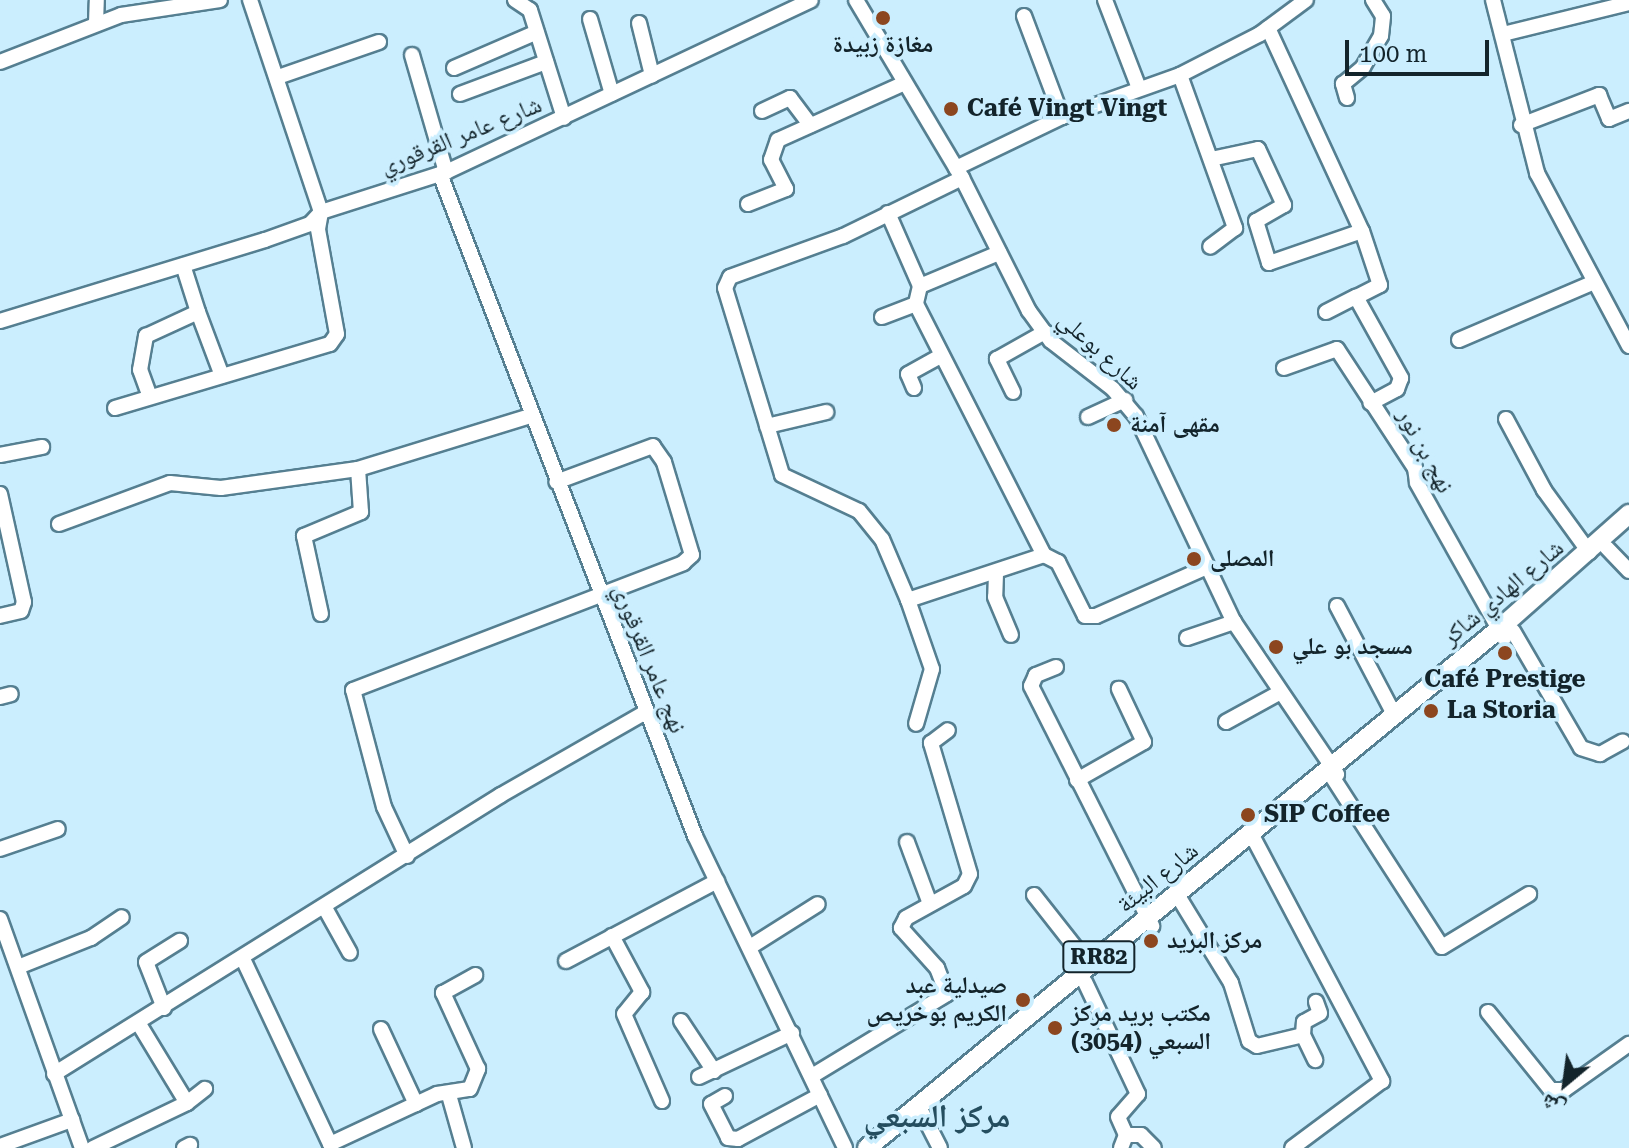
<!DOCTYPE html>
<meta charset="utf-8">
<style>
body{margin:0}
#map{position:relative;width:1629px;height:1148px;overflow:hidden;background:#cbeefe;font-family:"Roboto Serif","Noto Naskh Arabic",serif}
div>[style]{position:absolute}
[style*='--x']{left:calc(var(--x)*1px);top:calc(var(--y)*1px);width:calc(var(--w)*1px);rotate:calc(var(--a)*1deg)}
.roads{filter:drop-shadow(2px 0 #557f91) drop-shadow(-2px 0 #557f91) drop-shadow(0 2px #557f91) drop-shadow(0 -2px #557f91)}
.minor>*{height:14px;margin:-7px;padding:0 7px;transform-origin:7px;border-radius:7px;background:#fff}
.major>*{height:18px;margin:-9px;padding:0 9px;transform-origin:9px;border-radius:9px;background:#fff}
.dots>*{width:22px;height:22px;translate:-50% -50%;box-sizing:border-box;border:4px solid #cbeefe;border-radius:50%}
span{translate:-50% -50%;white-space:nowrap;text-align:center;line-height:1.15;-webkit-text-stroke:7px #cbeefe;paint-order:stroke}
.shield-label span{padding:2px 6px;background:#cbeefe;border:2px solid;border-radius:6px;-webkit-text-stroke-width:0}
.shield-label{font-size:22px;color:#13242b;font-weight:700}
.poi-label{font-size:24px;color:#13242b;font-weight:700}
.left{translate:0 -50%;text-align:left}
.right{translate:-100% -50%;text-align:right}
.street-label{font-size:24px;color:#13242b}
.district-label{font-size:32px;color:#254e5f;font-weight:700}
.north{position:absolute;left:1525px;top:1044px;width:80px;height:80px;-webkit-text-stroke:6px #cbeefe;paint-order:stroke;rotate:209deg;font-size:22px;font-weight:700;line-height:32px;text-align:center;color:#13242b}
.north::after{content:'';display:block;margin:auto;width:28px;height:36px;background:#13242b;clip-path:polygon(50% 0,100% 100%,50% 72%,0 100%)}
.scale{position:absolute;left:1345px;top:40px;width:144px;height:36px;box-sizing:border-box;border:4px solid #13242b;border-top:0;padding-left:10px;font-size:24px;line-height:28px;white-space:nowrap;color:#13242b;-webkit-text-stroke:6px #cbeefe;paint-order:stroke}
</style>
<div id="map">
<div class="roads">
<div class="minor">
<div style="--x:515;--y:0;--w:18;--a:34"></div>
<div style="--x:530;--y:10;--w:113;--a:72.5"></div>
<div style="--x:856;--y:0;--w:207;--a:59.2"></div>
<div style="--x:962;--y:178;--w:149;--a:63.3"></div>
<div style="--x:1029;--y:311;--w:37;--a:54"></div>
<div style="--x:1051;--y:341;--w:78;--a:37.7"></div>
<div style="--x:1113;--y:389;--w:35;--a:50"></div>
<div style="--x:1136;--y:416;--w:228;--a:64.6"></div>
<div style="--x:1234;--y:622;--w:184;--a:55.9"></div>
<div style="--x:1105;--y:0;--w:94;--a:68.9"></div>
<div style="--x:1493;--y:0;--w:179;--a:75.7"></div>
<div style="--x:1537;--y:173;--w:196;--a:62"></div>
<div style="--x:1024;--y:16;--w:108;--a:69.4"></div>
<div style="--x:590;--y:19;--w:78;--a:73.7"></div>
<div style="--x:96;--y:23;--w:23;--a:-88"></div>
<div style="--x:639;--y:23;--w:54;--a:76"></div>
<div style="--x:1268;--y:28;--w:224;--a:65.2"></div>
<div style="--x:1362;--y:231;--w:57;--a:71.6"></div>
<div style="--x:1380;--y:285;--w:27;--a:153"></div>
<div style="--x:1503;--y:34;--w:130;--a:-13.8"></div>
<div style="--x:412;--y:55;--w:122;--a:73.8"></div>
<div style="--x:0;--y:62;--w:130;--a:-21.2"></div>
<div style="--x:121;--y:15;--w:100;--a:-8.6"></div>
<div style="--x:454;--y:68;--w:90;--a:-23.4"></div>
<div style="--x:1180;--y:75;--w:163;--a:70.2"></div>
<div style="--x:1235;--y:228;--w:31;--a:143"></div>
<div style="--x:278;--y:77;--w:107;--a:-19.1"></div>
<div style="--x:460;--y:94;--w:92;--a:-20.4"></div>
<div style="--x:1347;--y:98;--w:15;--a:-106"></div>
<div style="--x:1343;--y:84;--w:26;--a:-40"></div>
<div style="--x:1363;--y:67;--w:36;--a:-60"></div>
<div style="--x:1381;--y:36;--w:20;--a:-84"></div>
<div style="--x:1383;--y:16;--w:19;--a:-122"></div>
<div style="--x:762;--y:111;--w:31;--a:-25"></div>
<div style="--x:790;--y:98;--w:34;--a:53"></div>
<div style="--x:1521;--y:125;--w:84;--a:-21"></div>
<div style="--x:1599;--y:95;--w:26;--a:67"></div>
<div style="--x:1609;--y:119;--w:22;--a:-22"></div>
<div style="--x:1211;--y:159;--w:48;--a:-12"></div>
<div style="--x:1258;--y:149;--w:62;--a:65.1"></div>
<div style="--x:1284;--y:205;--w:32;--a:150"></div>
<div style="--x:1256;--y:221;--w:44;--a:72.8"></div>
<div style="--x:1269;--y:263;--w:98;--a:-19"></div>
<div style="--x:956;--y:168;--w:118;--a:-25.7"></div>
<div style="--x:1062;--y:117;--w:125;--a:-19.6"></div>
<div style="--x:1180;--y:75;--w:90;--a:-27.1"></div>
<div style="--x:1260;--y:34;--w:57;--a:-36.5"></div>
<div style="--x:440;--y:174;--w:709;--a:68.93"></div>
<div style="--x:695;--y:836;--w:346;--a:64.3"></div>
<div style="--x:962;--y:178;--w:132;--a:154"></div>
<div style="--x:843;--y:236;--w:120;--a:160.1"></div>
<div style="--x:730;--y:277;--w:12;--a:114"></div>
<div style="--x:725;--y:288;--w:195;--a:73"></div>
<div style="--x:782;--y:475;--w:85;--a:25.1"></div>
<div style="--x:859;--y:511;--w:36;--a:51"></div>
<div style="--x:882;--y:539;--w:66;--a:66.9"></div>
<div style="--x:908;--y:600;--w:143;--a:-18.3"></div>
<div style="--x:1044;--y:555;--w:16;--a:27"></div>
<div style="--x:1058;--y:562;--w:60;--a:63.4"></div>
<div style="--x:1085;--y:616;--w:11;--a:0"></div>
<div style="--x:1096;--y:616;--w:121;--a:-23.8"></div>
<div style="--x:748;--y:204;--w:41;--a:-21.5"></div>
<div style="--x:786;--y:189;--w:33;--a:-117"></div>
<div style="--x:771;--y:160;--w:21;--a:-71"></div>
<div style="--x:778;--y:140;--w:139;--a:-24.2"></div>
<div style="--x:888;--y:213;--w:80;--a:66.3"></div>
<div style="--x:920;--y:286;--w:86;--a:-22.7"></div>
<div style="--x:920;--y:286;--w:18;--a:103"></div>
<div style="--x:916;--y:304;--w:282;--a:63"></div>
<div style="--x:198;--y:312;--w:68;--a:69.4"></div>
<div style="--x:1326;--y:312;--w:34;--a:-27"></div>
<div style="--x:1356;--y:297;--w:93;--a:60.9"></div>
<div style="--x:1401;--y:378;--w:12;--a:110"></div>
<div style="--x:1397;--y:389;--w:30;--a:152"></div>
<div style="--x:882;--y:317;--w:36;--a:-21"></div>
<div style="--x:0;--y:321;--w:277;--a:-17"></div>
<div style="--x:265;--y:240;--w:48;--a:-19.6"></div>
<div style="--x:310;--y:224;--w:16;--a:-47"></div>
<div style="--x:321;--y:212;--w:224;--a:-108.5"></div>
<div style="--x:1459;--y:340;--w:147;--a:-23.2"></div>
<div style="--x:1284;--y:368;--w:56;--a:-19.7"></div>
<div style="--x:1337;--y:349;--w:142;--a:56.8"></div>
<div style="--x:1415;--y:468;--w:15;--a:82"></div>
<div style="--x:1417;--y:483;--w:178;--a:60.7"></div>
<div style="--x:914;--y:388;--w:15;--a:-113"></div>
<div style="--x:908;--y:374;--w:38;--a:-29"></div>
<div style="--x:1013;--y:392;--w:37;--a:-116"></div>
<div style="--x:997;--y:359;--w:55;--a:-29.4"></div>
<div style="--x:150;--y:397;--w:29;--a:-110"></div>
<div style="--x:140;--y:370;--w:35;--a:-80"></div>
<div style="--x:146;--y:336;--w:57;--a:-24.8"></div>
<div style="--x:198;--y:312;--w:49;--a:-107.7"></div>
<div style="--x:115;--y:408;--w:224;--a:-16.6"></div>
<div style="--x:330;--y:344;--w:12;--a:-55"></div>
<div style="--x:337;--y:334;--w:107;--a:-100.3"></div>
<div style="--x:318;--y:229;--w:17;--a:-80"></div>
<div style="--x:321;--y:212;--w:131;--a:-17.7"></div>
<div style="--x:446;--y:172;--w:403;--a:-25.2"></div>
<div style="--x:1088;--y:417;--w:41;--a:-24.7"></div>
<div style="--x:1506;--y:419;--w:81;--a:61.8"></div>
<div style="--x:1544;--y:490;--w:77;--a:54"></div>
<div style="--x:767;--y:426;--w:61;--a:-13.3"></div>
<div style="--x:0;--y:455;--w:43;--a:-10.8"></div>
<div style="--x:0;--y:494;--w:111;--a:77.5"></div>
<div style="--x:24;--y:602;--w:9;--a:108"></div>
<div style="--x:21;--y:611;--w:22;--a:167"></div>
<div style="--x:59;--y:524;--w:118;--a:-20.3"></div>
<div style="--x:170;--y:483;--w:51;--a:5.6"></div>
<div style="--x:221;--y:488;--w:138;--a:-7.9"></div>
<div style="--x:358;--y:469;--w:180;--a:-17.1"></div>
<div style="--x:1607;--y:548;--w:32;--a:46"></div>
<div style="--x:996;--y:574;--w:23;--a:92"></div>
<div style="--x:995;--y:597;--w:41;--a:67.2"></div>
<div style="--x:908;--y:600;--w:73;--a:70.8"></div>
<div style="--x:932;--y:669;--w:57;--a:106.2"></div>
<div style="--x:1337;--y:606;--w:122;--a:62.2"></div>
<div style="--x:321;--y:614;--w:80;--a:-102.3"></div>
<div style="--x:304;--y:536;--w:62;--a:-22.8"></div>
<div style="--x:361;--y:512;--w:43;--a:-94"></div>
<div style="--x:1513;--y:631;--w:135;--a:59.8"></div>
<div style="--x:1581;--y:748;--w:20;--a:18"></div>
<div style="--x:1600;--y:754;--w:26;--a:-29"></div>
<div style="--x:1187;--y:638;--w:50;--a:-18.8"></div>
<div style="--x:1056;--y:667;--w:22;--a:158"></div>
<div style="--x:1036;--y:675;--w:12;--a:114"></div>
<div style="--x:1031;--y:686;--w:269;--a:63.2"></div>
<div style="--x:0;--y:697;--w:11;--a:-15"></div>
<div style="--x:1226;--y:722;--w:58;--a:-28.8"></div>
<div style="--x:1333;--y:778;--w:201;--a:57.2"></div>
<div style="--x:1442;--y:947;--w:102;--a:-31.3"></div>
<div style="--x:1077;--y:780;--w:77;--a:-29.6"></div>
<div style="--x:1144;--y:742;--w:59;--a:-115.3"></div>
<div style="--x:1255;--y:841;--w:272;--a:62.1"></div>
<div style="--x:1382;--y:1081;--w:112;--a:143.3"></div>
<div style="--x:907;--y:842;--w:66;--a:69.6"></div>
<div style="--x:0;--y:849;--w:61;--a:-19"></div>
<div style="--x:407;--y:856;--w:54;--a:-115.1"></div>
<div style="--x:384;--y:807;--w:121;--a:-104.8"></div>
<div style="--x:353;--y:690;--w:354;--a:-21"></div>
<div style="--x:683;--y:563;--w:12;--a:-42"></div>
<div style="--x:692;--y:555;--w:97;--a:-106.8"></div>
<div style="--x:664;--y:462;--w:19;--a:-125"></div>
<div style="--x:653;--y:446;--w:103;--a:159.6"></div>
<div style="--x:1034;--y:895;--w:89;--a:51.8"></div>
<div style="--x:1181;--y:901;--w:96;--a:58.6"></div>
<div style="--x:1231;--y:983;--w:61;--a:72.8"></div>
<div style="--x:1249;--y:1041;--w:9;--a:32"></div>
<div style="--x:1257;--y:1046;--w:47;--a:-13.4"></div>
<div style="--x:1303;--y:1035;--w:28;--a:64"></div>
<div style="--x:325;--y:908;--w:51;--a:60.9"></div>
<div style="--x:0;--y:919;--w:243;--a:70.3"></div>
<div style="--x:612;--y:936;--w:64;--a:61.8"></div>
<div style="--x:642;--y:992;--w:28;--a:129"></div>
<div style="--x:624;--y:1014;--w:95;--a:66.4"></div>
<div style="--x:750;--y:947;--w:80;--a:-32.3"></div>
<div style="--x:243;--y:959;--w:204;--a:64.8"></div>
<div style="--x:330;--y:1144;--w:118;--a:-25"></div>
<div style="--x:437;--y:1094;--w:33;--a:-9"></div>
<div style="--x:470;--y:1089;--w:22;--a:-68"></div>
<div style="--x:478;--y:1069;--w:84;--a:-114.7"></div>
<div style="--x:443;--y:993;--w:37;--a:-29"></div>
<div style="--x:566;--y:961;--w:171;--a:-27.9"></div>
<div style="--x:18;--y:967;--w:79;--a:-21.7"></div>
<div style="--x:91;--y:938;--w:37;--a:-34"></div>
<div style="--x:1085;--y:982;--w:124;--a:64.7"></div>
<div style="--x:1138;--y:1094;--w:30;--a:131"></div>
<div style="--x:1118;--y:1117;--w:20;--a:66"></div>
<div style="--x:1126;--y:1135;--w:14;--a:111"></div>
<div style="--x:164;--y:1008;--w:49;--a:-111.4"></div>
<div style="--x:146;--y:962;--w:40;--a:-32"></div>
<div style="--x:1488;--y:1012;--w:100;--a:51.1"></div>
<div style="--x:1551;--y:1090;--w:13;--a:0"></div>
<div style="--x:1564;--y:1090;--w:80;--a:-35.3"></div>
<div style="--x:681;--y:1021;--w:60;--a:56.6"></div>
<div style="--x:381;--y:1029;--w:83;--a:65"></div>
<div style="--x:1303;--y:1035;--w:13;--a:-86"></div>
<div style="--x:1304;--y:1022;--w:18;--a:-29"></div>
<div style="--x:1320;--y:1013;--w:12;--a:-110"></div>
<div style="--x:54;--y:1074;--w:527;--a:-31.97"></div>
<div style="--x:501;--y:795;--w:167;--a:-29.8"></div>
<div style="--x:812;--y:1076;--w:158;--a:-31.3"></div>
<div style="--x:947;--y:994;--w:28;--a:-111"></div>
<div style="--x:937;--y:968;--w:54;--a:-132"></div>
<div style="--x:901;--y:928;--w:11;--a:-63"></div>
<div style="--x:906;--y:918;--w:66;--a:-28.9"></div>
<div style="--x:964;--y:886;--w:13;--a:-63"></div>
<div style="--x:970;--y:874;--w:137;--a:-106.6"></div>
<div style="--x:931;--y:743;--w:21;--a:-37"></div>
<div style="--x:699;--y:1077;--w:103;--a:-25.3"></div>
<div style="--x:449;--y:1095;--w:55;--a:74.2"></div>
<div style="--x:725;--y:1096;--w:16;--a:150"></div>
<div style="--x:711;--y:1104;--w:38;--a:63"></div>
<div style="--x:728;--y:1138;--w:10;--a:6"></div>
<div style="--x:738;--y:1139;--w:93;--a:-28.2"></div>
<div style="--x:187;--y:1103;--w:23;--a:-38"></div>
<div style="--x:918;--y:1105;--w:48;--a:62.9"></div>
<div style="--x:1126;--y:1135;--w:15;--a:0"></div>
<div style="--x:1141;--y:1135;--w:18;--a:45"></div>
<div style="--x:0;--y:1146;--w:77;--a:-19.9"></div>
<div style="--x:93;--y:1148;--w:104;--a:-25.6"></div>
<div style="--x:187;--y:1103;--w:92;--a:-121.3"></div>
<div style="--x:184;--y:1148;--w:7;--a:-27"></div>
</div>
<div class="major">
<div style="--x:867;--y:1148;--w:818;--a:-39.39"></div>
<div style="--x:1499;--y:629;--w:174;--a:-41.5"></div>
</div>
</div>
<div class="dots">
<div style="left:883px;top:18px;background:#8c461f"></div>
<div style="left:951px;top:109px;background:#8c461f"></div>
<div style="left:1114px;top:425px;background:#8c461f"></div>
<div style="left:1194px;top:559px;background:#8c461f"></div>
<div style="left:1276px;top:647px;background:#8c461f"></div>
<div style="left:1505px;top:653px;background:#8c461f"></div>
<div style="left:1431px;top:711px;background:#8c461f"></div>
<div style="left:1248px;top:815px;background:#8c461f"></div>
<div style="left:1151px;top:941px;background:#8c461f"></div>
<div style="left:1023px;top:1000px;background:#8c461f"></div>
<div style="left:1055px;top:1028px;background:#8c461f"></div>
</div>
<div class="shield-label">
<span style="left:1099px;top:957px">RR82</span>
</div>
<div class="poi-label">
<span style="left:883px;top:45px">مغازة زبيدة</span>
<span class="left" style="left:967px;top:109px">Café Vingt Vingt</span>
<span class="left" style="left:1130px;top:425px">مقهى آمنة</span>
<span class="left" style="left:1210px;top:559px">المصلى</span>
<span class="left" style="left:1292px;top:647px">مسجد بو علي</span>
<span style="left:1505px;top:680px">Café Prestige</span>
<span class="left" style="left:1447px;top:711px">La Storia</span>
<span class="left" style="left:1264px;top:815px">SIP Coffee</span>
<span class="left" style="left:1167px;top:941px">مركز البريد</span>
<span class="right" style="left:1007px;top:1000px">صيدلية عبد<br>الكريم بوخريص</span>
<span class="left" style="left:1071px;top:1028px">مكتب بريد مركز<br>السبعي (3054)</span>
</div>
<div class="street-label">
<span style="left:461px;top:136px;rotate:-22deg">شارع عامر القرقوري</span>
<span style="left:1100px;top:351px;rotate:42deg">شارع بوعلي</span>
<span style="left:1425px;top:451px;rotate:62deg">نهج بن نور</span>
<span style="left:1503px;top:593px;rotate:-40deg">شارع الهادي شاكر</span>
<span style="left:649px;top:659px;rotate:68deg">نهج عامر القرقوري</span>
<span style="left:1158px;top:878px;rotate:-39deg">شارع البيئة</span>
</div>
<div class="district-label">
<span style="left:937px;top:1116px">مركز السبعي</span>
</div>
<div class="north">ش</div>
<div class="scale">100 m</div>
</div>
